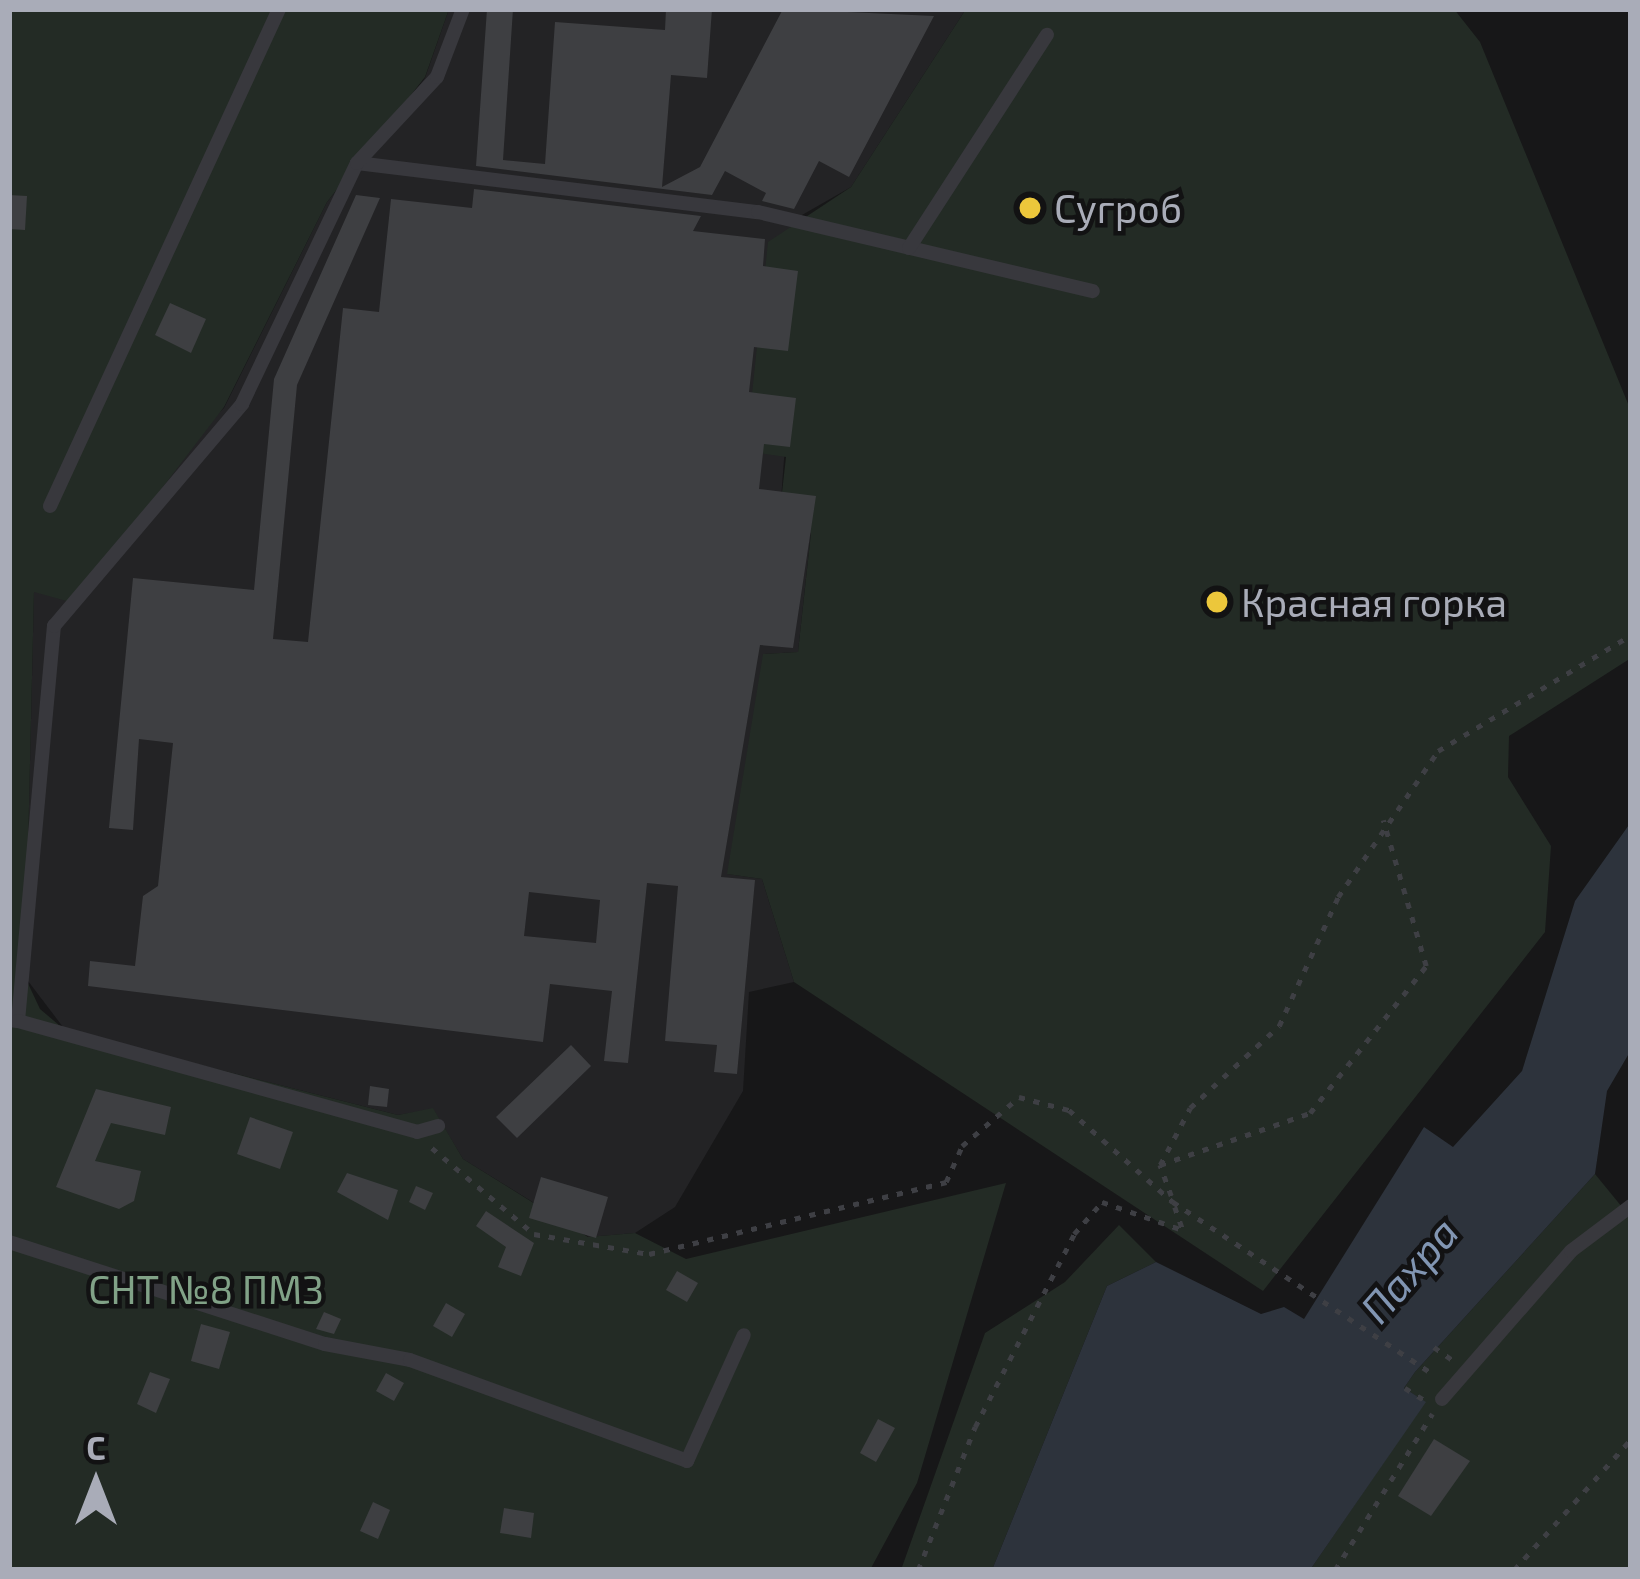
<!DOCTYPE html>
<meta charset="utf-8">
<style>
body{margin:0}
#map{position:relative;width:1640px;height:1579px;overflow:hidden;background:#171718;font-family:"Exo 2",sans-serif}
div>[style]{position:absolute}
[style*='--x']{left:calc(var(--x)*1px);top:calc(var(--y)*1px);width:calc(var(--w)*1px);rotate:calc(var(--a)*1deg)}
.built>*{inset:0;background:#232325}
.green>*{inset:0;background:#232b25}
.water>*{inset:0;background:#2d333c}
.building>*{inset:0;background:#3e3f42}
.path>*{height:4.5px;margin-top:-2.25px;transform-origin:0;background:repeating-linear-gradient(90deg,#3e3f44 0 6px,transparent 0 15px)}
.service>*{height:14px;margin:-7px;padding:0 7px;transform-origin:7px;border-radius:7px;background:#38383d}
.dots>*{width:33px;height:33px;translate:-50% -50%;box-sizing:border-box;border:6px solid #121213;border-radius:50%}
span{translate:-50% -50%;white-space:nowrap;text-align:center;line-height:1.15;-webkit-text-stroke:9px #121213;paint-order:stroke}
.poi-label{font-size:39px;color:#a9acb8}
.left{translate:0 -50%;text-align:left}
.park-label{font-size:39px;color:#81a287}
.water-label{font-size:42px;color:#8195b2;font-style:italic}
.frame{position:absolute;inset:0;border:12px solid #a9acb8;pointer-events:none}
.north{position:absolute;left:36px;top:1423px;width:120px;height:120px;-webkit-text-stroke:9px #121213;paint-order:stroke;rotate:0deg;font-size:33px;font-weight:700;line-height:48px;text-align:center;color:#a9acb8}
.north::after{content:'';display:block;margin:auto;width:42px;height:54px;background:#a9acb8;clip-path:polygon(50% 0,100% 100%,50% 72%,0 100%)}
</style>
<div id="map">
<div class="built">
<div style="clip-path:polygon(449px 9px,966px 9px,851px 187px,802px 215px,779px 527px,811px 532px,798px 652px,764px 654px,728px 874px,762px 879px,794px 982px,749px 992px,743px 1091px,675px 1207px,635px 1233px,589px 1237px,463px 1159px,433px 1109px,398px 1115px,66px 1031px,25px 977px,34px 592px,224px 408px,327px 202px,425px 78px)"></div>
</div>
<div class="green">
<div style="clip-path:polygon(9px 9px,449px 9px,425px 77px,327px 202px,224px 407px,74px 603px,34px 592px,25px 977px,40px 1009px,66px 1031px,398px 1115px,433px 1108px,463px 1159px,588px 1237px,635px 1233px,686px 1259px,1006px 1183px,917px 1483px,870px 1570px,9px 1570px)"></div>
<div style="clip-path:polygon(966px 9px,1454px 9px,1480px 42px,1631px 411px,1631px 658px,1509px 736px,1508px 777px,1551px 846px,1545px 932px,1263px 1291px,794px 982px,762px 879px,727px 874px,763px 654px,798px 652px,811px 533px,778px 528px,786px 457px,746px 451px,768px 242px,851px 187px)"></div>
<div style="clip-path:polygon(1595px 1174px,1631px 1218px,1631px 1570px,1310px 1570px,1425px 1402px,1404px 1388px,1415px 1372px)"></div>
<div style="clip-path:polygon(1119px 1225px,1156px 1262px,1107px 1286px,992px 1570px,901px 1570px,985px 1333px,1065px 1282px)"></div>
</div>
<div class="water">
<div style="clip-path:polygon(1631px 822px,1631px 1050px,1607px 1091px,1595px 1174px,1415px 1372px,1404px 1388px,1426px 1402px,1310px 1570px,992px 1570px,1107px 1286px,1156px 1262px,1261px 1314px,1284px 1307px,1304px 1319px,1424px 1127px,1453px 1147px,1522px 1071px,1575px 901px)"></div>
</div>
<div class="building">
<div style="clip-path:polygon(487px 9px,513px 9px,503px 160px,545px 164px,555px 22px,665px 30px,666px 9px,712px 9px,707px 78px,671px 75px,662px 187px,700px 167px,783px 9px,934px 16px,849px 177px,819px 161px,794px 209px,762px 201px,766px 193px,725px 171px,712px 195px,476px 166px)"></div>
<div style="clip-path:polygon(evenodd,474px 189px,701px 216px,693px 231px,765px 239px,763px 266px,798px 271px,788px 351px,754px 347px,749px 392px,796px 398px,790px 447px,764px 444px,759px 489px,816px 496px,793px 648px,760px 645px,721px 877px,755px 880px,737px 1074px,714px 1072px,717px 1045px,665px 1041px,678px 886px,647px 883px,628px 1063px,604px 1061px,612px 991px,550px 984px,543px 1042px,88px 986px,90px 961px,135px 966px,143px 896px,158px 886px,173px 743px,139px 739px,133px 830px,109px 828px,133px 578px,254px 590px,274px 379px,356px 195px,380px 198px,297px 385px,273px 639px,308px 642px,343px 308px,379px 312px,391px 199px,472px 208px,474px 189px,529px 892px,600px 900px,596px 943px,524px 936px,529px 892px)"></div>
<div style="clip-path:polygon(9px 195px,27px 196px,25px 230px,9px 229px)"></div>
<div style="clip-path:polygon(170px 303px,206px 319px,191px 353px,155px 335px)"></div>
<div style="clip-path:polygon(571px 1045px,591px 1066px,517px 1138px,496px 1117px)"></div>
<div style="clip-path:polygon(370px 1086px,389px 1089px,387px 1107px,368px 1105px)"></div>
<div style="clip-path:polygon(96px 1089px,171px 1107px,165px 1135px,111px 1123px,95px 1161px,141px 1171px,134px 1201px,119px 1209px,56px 1187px)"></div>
<div style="clip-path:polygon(250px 1117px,293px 1132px,280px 1169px,237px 1154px)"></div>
<div style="clip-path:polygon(347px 1173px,398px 1190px,388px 1220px,337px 1192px)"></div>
<div style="clip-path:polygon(541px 1177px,608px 1197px,596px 1238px,529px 1218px)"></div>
<div style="clip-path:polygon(416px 1186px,433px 1193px,425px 1210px,409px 1202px)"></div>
<div style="clip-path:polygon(486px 1211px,534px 1243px,521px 1276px,498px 1267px,506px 1247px,476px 1226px)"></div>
<div style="clip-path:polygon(677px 1271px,698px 1283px,687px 1302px,666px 1290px)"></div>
<div style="clip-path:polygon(446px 1303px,465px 1314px,452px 1337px,433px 1326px)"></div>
<div style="clip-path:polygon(324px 1312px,341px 1319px,334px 1334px,316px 1329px)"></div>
<div style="clip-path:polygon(201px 1324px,230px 1332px,219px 1369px,191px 1361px)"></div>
<div style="clip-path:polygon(150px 1372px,170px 1379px,156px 1413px,137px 1404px)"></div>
<div style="clip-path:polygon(386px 1373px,404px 1383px,394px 1401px,376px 1391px)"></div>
<div style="clip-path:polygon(878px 1419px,895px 1428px,876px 1462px,860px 1453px)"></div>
<div style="clip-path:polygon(1434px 1439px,1470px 1461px,1431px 1516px,1398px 1496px)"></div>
<div style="clip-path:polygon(373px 1502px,390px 1510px,378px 1539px,360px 1531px)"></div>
<div style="clip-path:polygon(504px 1508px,534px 1513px,531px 1538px,500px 1533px)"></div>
</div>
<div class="path">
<div style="--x:432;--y:1148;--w:133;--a:40.1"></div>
<div style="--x:534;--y:1234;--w:117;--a:9.9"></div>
<div style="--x:649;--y:1254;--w:306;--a:-13.6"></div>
<div style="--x:946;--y:1182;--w:39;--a:-66"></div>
<div style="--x:962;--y:1146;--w:75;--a:-40.7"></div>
<div style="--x:1019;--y:1097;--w:52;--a:14.6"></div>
<div style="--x:1069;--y:1110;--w:139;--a:41.5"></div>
<div style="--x:1173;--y:1202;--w:312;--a:33.5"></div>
<div style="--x:1160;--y:1165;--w:159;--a:-19.1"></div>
<div style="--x:1310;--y:1113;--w:187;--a:-51.7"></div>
<div style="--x:1426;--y:966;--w:152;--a:-106.4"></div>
<div style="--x:1171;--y:1196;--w:33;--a:-110"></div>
<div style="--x:1160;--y:1165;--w:64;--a:-62.2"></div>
<div style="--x:1190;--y:1108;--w:121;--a:-42.7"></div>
<div style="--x:1279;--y:1026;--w:142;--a:-65.4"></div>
<div style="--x:1338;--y:897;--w:177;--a:-55.6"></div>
<div style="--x:1438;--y:751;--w:225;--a:-31"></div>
<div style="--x:1175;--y:1207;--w:24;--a:71"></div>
<div style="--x:1434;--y:1347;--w:24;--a:35"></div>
<div style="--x:1405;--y:1388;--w:22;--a:32"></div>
<div style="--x:918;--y:1570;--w:154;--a:-68.3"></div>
<div style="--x:975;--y:1427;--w:217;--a:-62.8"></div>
<div style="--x:1074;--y:1234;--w:43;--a:-48.8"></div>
<div style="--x:1102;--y:1202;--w:86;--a:19.1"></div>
<div style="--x:1335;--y:1570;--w:184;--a:-58.1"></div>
<div style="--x:1514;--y:1570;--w:176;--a:-48.2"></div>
</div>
<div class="service">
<div style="--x:357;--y:163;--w:404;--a:7"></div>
<div style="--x:758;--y:212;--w:344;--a:13.3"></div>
<div style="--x:909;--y:248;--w:254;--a:-57.1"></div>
<div style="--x:50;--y:506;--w:547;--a:-65.26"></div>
<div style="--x:9;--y:1020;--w:9;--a:6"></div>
<div style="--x:18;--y:1021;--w:397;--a:-84.8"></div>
<div style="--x:54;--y:626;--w:291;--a:-49.7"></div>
<div style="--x:242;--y:404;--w:267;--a:-64.5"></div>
<div style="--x:357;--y:163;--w:117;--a:-47.1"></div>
<div style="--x:437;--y:77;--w:73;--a:-69.1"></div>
<div style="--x:18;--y:1021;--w:414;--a:15.5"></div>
<div style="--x:417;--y:1132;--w:22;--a:-16"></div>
<div style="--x:9;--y:1242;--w:332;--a:17.9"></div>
<div style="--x:325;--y:1344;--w:86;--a:10.7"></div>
<div style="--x:410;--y:1360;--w:295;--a:20"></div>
<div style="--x:687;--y:1461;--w:138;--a:-65.7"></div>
<div style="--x:1442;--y:1399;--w:196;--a:-48.9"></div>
<div style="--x:1571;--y:1251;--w:75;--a:-36.9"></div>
</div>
<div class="dots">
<div style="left:1030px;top:208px;background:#ecc73b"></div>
<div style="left:1217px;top:602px;background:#ecc73b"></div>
</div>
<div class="poi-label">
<span class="left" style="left:1054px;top:208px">Сугроб</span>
<span class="left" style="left:1241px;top:602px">Красная горка</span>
</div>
<div class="park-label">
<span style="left:206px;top:1289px">СНТ №8 ПМЗ</span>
</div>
<div class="water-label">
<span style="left:1408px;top:1269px;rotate:-49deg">Пахра</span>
</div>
<div class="frame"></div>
<div class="north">С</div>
</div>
